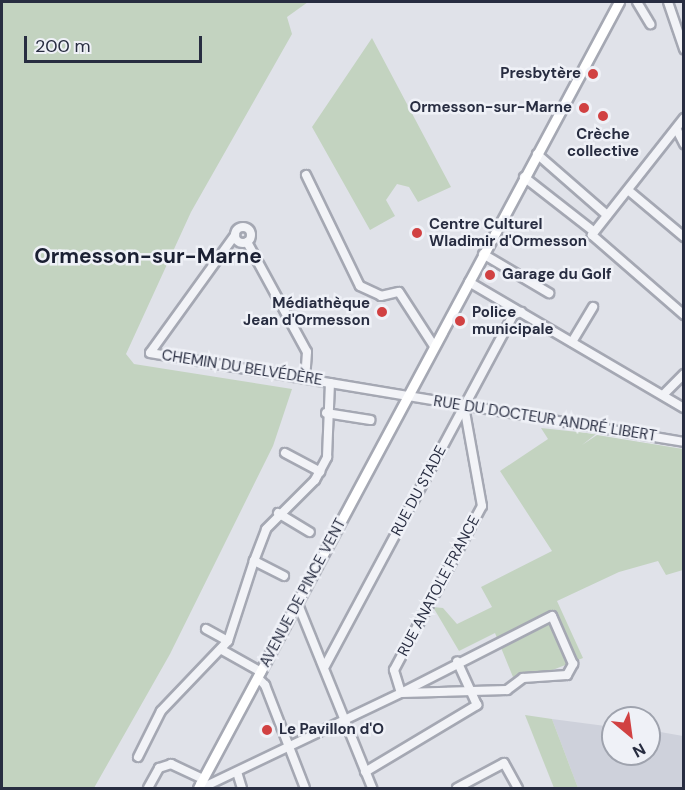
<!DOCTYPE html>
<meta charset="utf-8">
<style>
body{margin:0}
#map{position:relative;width:685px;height:790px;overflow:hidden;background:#e0e2e9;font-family:"DM Sans",sans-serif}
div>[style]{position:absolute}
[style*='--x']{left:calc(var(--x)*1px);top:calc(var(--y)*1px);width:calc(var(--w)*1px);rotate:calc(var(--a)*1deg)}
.built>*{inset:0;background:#ced1db}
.green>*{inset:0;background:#c3d3c0}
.roads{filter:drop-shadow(2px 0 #a5a8b3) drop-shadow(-2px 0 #a5a8b3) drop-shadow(0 2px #a5a8b3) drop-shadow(0 -2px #a5a8b3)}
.minor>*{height:8px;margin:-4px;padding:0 4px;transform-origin:4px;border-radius:4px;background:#f2f3f7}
.minor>.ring{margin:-4px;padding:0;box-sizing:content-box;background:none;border:8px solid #f2f3f7;border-radius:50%}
.major>*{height:9px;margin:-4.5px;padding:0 4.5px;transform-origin:4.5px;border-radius:4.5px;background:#fff}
.dots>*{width:16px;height:16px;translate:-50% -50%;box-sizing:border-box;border:3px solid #eff1f7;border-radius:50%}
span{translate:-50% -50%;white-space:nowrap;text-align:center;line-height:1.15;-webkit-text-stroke:5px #eff1f7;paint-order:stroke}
.poi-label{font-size:15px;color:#282d41;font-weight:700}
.right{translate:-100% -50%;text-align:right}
.left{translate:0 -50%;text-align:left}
.street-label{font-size:15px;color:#282d41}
.district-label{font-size:21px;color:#1a1f32;font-weight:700}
.frame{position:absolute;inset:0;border:3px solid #282d41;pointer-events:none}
.north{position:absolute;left:601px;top:706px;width:60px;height:60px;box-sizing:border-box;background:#eff1f7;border:2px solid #9fa3ae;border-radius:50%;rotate:151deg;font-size:16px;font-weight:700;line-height:24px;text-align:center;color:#282d41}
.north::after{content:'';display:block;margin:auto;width:21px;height:27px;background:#d14142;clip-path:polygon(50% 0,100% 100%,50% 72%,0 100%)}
.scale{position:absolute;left:24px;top:36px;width:178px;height:27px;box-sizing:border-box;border:3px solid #282d41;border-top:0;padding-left:8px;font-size:18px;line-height:21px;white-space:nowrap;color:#282d41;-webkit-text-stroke:4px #eff1f7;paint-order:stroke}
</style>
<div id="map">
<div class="built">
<div style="clip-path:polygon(552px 719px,613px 727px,613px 754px,649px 754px,649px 730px,683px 736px,683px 788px,578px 788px)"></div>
</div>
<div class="green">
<div style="clip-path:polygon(2px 2px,308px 2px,287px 17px,292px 34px,191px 212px,126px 354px,134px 364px,292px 389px,273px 446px,170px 654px,94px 788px,2px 788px)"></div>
<div style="clip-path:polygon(372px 38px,451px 187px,418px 202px,409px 187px,397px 184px,386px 200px,395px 216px,370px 230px,312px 127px)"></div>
<div style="clip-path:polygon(541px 428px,596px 434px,582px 445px,597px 435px,683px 449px,683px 570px,666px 575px,658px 561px,619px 572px,557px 601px,583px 658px,545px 673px,513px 677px,495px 633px,459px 651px,433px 607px,443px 608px,457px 624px,492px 607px,481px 587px,552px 551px,500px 471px,548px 439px)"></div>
<div style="clip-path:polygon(525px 715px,552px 719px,578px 788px,554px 788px)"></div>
</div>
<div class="roads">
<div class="minor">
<div style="--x:637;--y:2;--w:26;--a:59"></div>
<div style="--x:668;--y:2;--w:50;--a:71.2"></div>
<div style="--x:684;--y:118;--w:149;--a:128.2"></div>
<div style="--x:592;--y:235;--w:122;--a:41"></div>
<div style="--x:677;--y:130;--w:16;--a:63"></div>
<div style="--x:537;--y:154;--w:93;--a:41.1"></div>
<div style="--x:306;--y:175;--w:123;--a:64.1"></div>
<div style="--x:360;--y:286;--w:23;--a:25"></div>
<div style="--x:381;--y:296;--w:18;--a:-13"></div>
<div style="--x:399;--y:292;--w:64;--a:57.1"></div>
<div style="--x:524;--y:177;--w:88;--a:38"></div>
<div style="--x:628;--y:190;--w:73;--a:40"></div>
<div class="ring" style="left:235px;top:227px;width:8px;height:8px"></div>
<div style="--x:235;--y:235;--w:145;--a:125.8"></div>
<div style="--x:150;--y:353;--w:541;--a:9.46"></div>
<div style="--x:247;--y:242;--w:125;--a:61.4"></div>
<div style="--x:307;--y:352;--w:27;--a:94"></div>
<div style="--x:483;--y:254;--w:77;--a:30.6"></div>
<div style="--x:469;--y:282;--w:249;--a:30.4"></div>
<div style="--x:572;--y:342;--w:41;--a:-59"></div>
<div style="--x:665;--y:393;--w:27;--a:-45"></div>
<div style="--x:326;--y:413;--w:45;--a:9"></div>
<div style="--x:285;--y:453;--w:40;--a:28"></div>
<div style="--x:278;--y:513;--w:37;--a:31"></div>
<div style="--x:284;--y:576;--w:34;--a:-153"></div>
<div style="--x:254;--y:561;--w:34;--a:-69"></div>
<div style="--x:266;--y:529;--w:69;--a:-45"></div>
<div style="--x:315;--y:480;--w:26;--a:-62"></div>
<div style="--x:327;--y:457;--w:74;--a:-87.7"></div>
<div style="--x:297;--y:602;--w:201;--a:68"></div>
<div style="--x:206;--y:629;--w:25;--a:29"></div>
<div style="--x:222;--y:650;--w:45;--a:29.4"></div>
<div style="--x:325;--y:666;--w:398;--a:-61.8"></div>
<div style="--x:513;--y:315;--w:9;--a:-21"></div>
<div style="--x:258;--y:678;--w:10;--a:45"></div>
<div style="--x:265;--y:685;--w:110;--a:68.8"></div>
<div style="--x:401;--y:693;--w:24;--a:-107"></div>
<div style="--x:394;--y:670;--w:186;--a:-61.8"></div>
<div style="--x:482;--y:506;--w:102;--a:-100.2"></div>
<div style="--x:138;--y:757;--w:51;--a:-63.4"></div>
<div style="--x:161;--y:711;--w:97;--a:-46.3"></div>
<div style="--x:228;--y:641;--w:84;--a:-72"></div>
<div style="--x:237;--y:772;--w:17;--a:73"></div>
<div style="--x:365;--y:772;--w:131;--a:-30.9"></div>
<div style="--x:477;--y:705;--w:48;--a:-114.4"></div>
<div style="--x:200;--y:784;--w:6;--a:18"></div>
<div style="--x:206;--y:786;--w:216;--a:-25.5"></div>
<div style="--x:401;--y:693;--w:106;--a:-1.6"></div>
<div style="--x:507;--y:690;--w:20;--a:-37"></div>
<div style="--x:523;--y:678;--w:44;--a:-3.9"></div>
<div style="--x:567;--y:675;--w:13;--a:-61"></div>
<div style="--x:573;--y:664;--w:52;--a:-113.6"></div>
<div style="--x:552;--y:616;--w:169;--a:153"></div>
<div style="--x:148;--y:788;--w:23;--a:-61"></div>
<div style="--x:159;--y:768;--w:13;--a:-18"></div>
<div style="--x:171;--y:764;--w:35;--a:25"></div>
<div style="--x:457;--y:788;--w:53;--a:-28"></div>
<div style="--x:504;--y:763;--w:29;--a:61"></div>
</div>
<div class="major">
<div style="--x:198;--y:788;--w:892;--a:-61.83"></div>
</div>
</div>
<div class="dots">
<div style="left:593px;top:74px;background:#d14142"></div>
<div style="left:584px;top:108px;background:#d14142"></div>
<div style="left:603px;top:116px;background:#d14142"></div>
<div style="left:417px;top:233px;background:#d14142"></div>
<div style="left:490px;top:275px;background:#d14142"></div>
<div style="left:382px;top:312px;background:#d14142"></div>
<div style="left:460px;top:321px;background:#d14142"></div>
<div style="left:267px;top:730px;background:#d14142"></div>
</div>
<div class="poi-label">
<span class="right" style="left:581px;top:74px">Presbytère</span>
<span class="right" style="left:572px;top:108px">Ormesson-sur-Marne</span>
<span style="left:603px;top:143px">Crèche<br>collective</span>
<span class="left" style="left:429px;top:233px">Centre Culturel<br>Wladimir d'Ormesson</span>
<span class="left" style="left:502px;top:275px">Garage du Golf</span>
<span class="right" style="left:370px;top:312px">Médiathèque<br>Jean d'Ormesson</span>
<span class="left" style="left:472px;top:321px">Police<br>municipale</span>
<span class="left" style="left:279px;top:730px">Le Pavillon d'O</span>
</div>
<div class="street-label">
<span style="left:242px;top:368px;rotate:9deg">CHEMIN DU BELVÉDÈRE</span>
<span style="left:545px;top:419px;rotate:9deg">RUE DU DOCTEUR ANDRÉ LIBERT</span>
<span style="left:419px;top:491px;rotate:-62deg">RUE DU STADE</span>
<span style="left:439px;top:586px;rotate:-62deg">RUE ANATOLE FRANCE</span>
<span style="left:303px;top:593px;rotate:-62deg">AVENUE DE PINCE VENT</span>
</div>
<div class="district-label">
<span style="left:148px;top:256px">Ormesson-sur-Marne</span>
</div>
<div class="frame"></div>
<div class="north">N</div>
<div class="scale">200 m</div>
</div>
